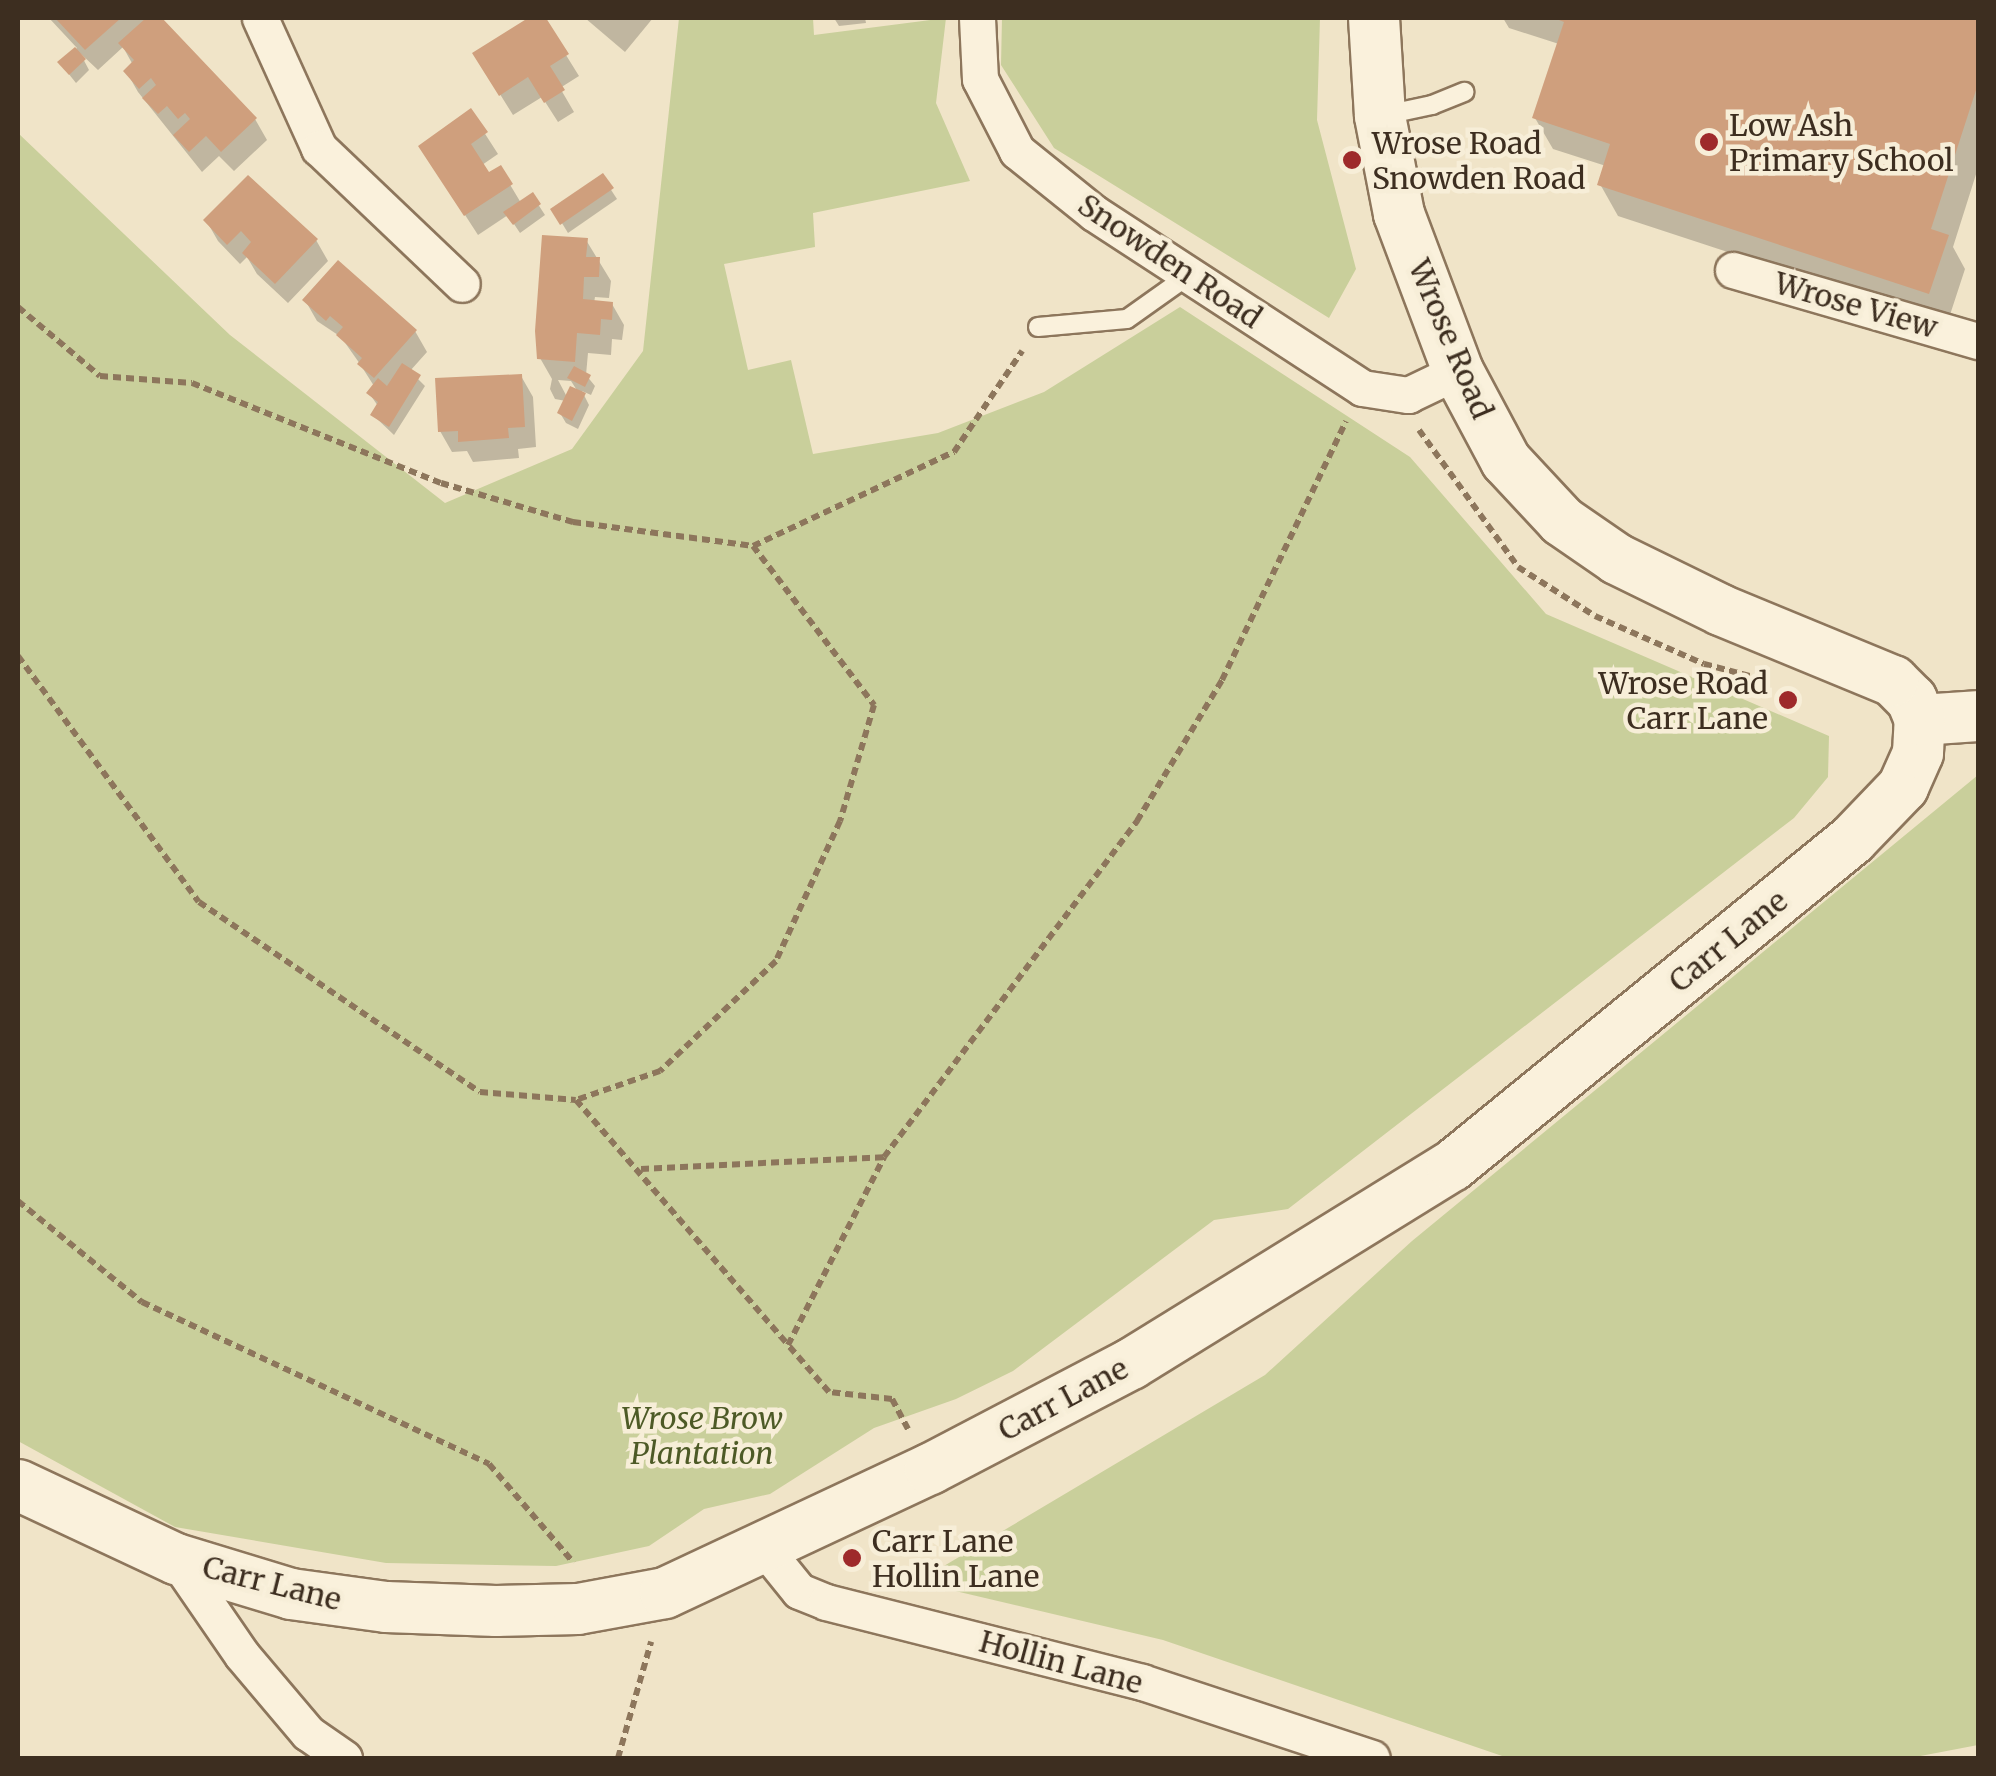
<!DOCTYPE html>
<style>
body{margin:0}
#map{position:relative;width:1996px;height:1776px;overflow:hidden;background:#f0e4c8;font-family:Merriweather,serif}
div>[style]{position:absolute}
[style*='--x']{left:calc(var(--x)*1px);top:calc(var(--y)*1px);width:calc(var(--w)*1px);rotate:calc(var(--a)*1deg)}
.green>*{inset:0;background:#c9cf9b}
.shadow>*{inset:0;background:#0003}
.building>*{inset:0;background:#cf9f7d}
.path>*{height:6px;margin-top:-3px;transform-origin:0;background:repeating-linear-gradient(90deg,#8d765c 0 8px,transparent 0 13px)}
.roads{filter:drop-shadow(2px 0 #8d765c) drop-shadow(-2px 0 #8d765c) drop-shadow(0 2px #8d765c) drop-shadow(0 -2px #8d765c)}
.lane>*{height:18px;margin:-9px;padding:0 9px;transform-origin:9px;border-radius:9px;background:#faf1dc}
.street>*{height:35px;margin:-17.5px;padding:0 17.5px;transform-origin:17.5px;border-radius:17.5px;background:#faf1dc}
.secondary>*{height:50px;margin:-25px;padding:0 25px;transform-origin:25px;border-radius:25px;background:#faf1dc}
.dots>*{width:28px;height:28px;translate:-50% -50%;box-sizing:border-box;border:5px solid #f7eed8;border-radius:50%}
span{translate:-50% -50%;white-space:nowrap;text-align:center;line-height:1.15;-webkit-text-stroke:9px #f7eed8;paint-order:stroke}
.poi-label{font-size:30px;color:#3d2e20}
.left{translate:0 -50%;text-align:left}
.right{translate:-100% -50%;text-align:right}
.street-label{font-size:30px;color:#3d2e20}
.park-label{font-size:30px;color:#4d5a26;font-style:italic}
.frame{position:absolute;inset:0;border:20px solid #3d2e20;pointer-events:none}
</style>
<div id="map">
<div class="green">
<div style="clip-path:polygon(679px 18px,813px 18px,814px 35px,946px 18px,936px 103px,970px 181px,813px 213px,815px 247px,724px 264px,748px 370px,791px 360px,813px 454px,938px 433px,1044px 392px,1180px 307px,1410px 457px,1546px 614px,1829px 736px,1828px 777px,1794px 818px,1288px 1209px,1214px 1220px,1013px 1371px,956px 1399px,874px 1428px,770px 1494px,704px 1509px,649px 1546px,556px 1566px,386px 1563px,175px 1527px,18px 1441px,18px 133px,230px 335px,445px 503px,572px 449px,643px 351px)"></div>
<div style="clip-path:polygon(1002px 18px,1320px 18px,1317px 120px,1356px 269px,1329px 318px,1054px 148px,1001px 65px)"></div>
<div style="clip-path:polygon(1978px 775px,1978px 1745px,1910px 1758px,1508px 1758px,1163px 1640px,917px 1582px,1265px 1375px,1412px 1241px)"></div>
</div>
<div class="shadow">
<div style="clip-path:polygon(49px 18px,158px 18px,255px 119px,267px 140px,234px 171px,219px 156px,202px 172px,138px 92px,126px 71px,133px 65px,123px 47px,98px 70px,80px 53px,89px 70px,76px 83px,60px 63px,77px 48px)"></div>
<div style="clip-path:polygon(532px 18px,543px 18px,579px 76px,560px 88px,574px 112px,558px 122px,542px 97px,513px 115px,475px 54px)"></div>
<div style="clip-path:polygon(585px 18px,653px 18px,625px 52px)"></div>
<div style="clip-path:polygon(834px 18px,865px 18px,866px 23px,839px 26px)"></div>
<div style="clip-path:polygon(1503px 18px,1978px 18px,1978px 168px,1953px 247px,1965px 269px,1947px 324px,1618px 216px,1600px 184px,1606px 166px,1553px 149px,1535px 118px,1559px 44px,1509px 28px)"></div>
<div style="clip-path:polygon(471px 112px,498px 154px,482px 165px,489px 175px,500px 168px,521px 203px,532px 195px,545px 215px,520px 233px,508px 215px,478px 235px,434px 167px)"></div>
<div style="clip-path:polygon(602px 176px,617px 199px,568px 233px,554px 210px)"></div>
<div style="clip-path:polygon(206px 220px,316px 240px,328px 261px,288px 303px,257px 274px,247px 257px,240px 264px,218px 241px)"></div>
<div style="clip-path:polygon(evenodd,586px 240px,611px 281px,609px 298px,595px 297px,594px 303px,612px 304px,624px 325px,622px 340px,612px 339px,611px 355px,588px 353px,586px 375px,595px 386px,591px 395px,582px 391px,589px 405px,578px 429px,566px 423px,560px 413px,566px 401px,555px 399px,550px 389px,552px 379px,540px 358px,586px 240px,558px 380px,571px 381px,578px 392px,567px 397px,558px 380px)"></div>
<div style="clip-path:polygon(305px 300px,415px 331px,427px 352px,410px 371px,425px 386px,394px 435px,373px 415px,378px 406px,369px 393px,374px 386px,360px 364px,341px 337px,317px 321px)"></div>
<div style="clip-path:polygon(521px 376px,533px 397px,536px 447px,518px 449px,519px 458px,473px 462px,467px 451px,452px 452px,440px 431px)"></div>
</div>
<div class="building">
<div style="clip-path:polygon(55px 18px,121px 18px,85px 50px)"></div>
<div style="clip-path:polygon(146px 18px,162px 18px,257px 118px,221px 152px,206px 136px,189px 152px,173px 135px,190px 119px,185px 113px,178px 119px,167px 106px,158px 114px,142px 98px,156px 85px,151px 78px,139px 89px,123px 71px,134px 60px,118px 43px)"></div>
<div style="clip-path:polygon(528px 18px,546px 18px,569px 54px,550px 66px,565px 90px,544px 103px,528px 77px,499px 96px,472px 53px)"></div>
<div style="clip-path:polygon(1554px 18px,1978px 18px,1978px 84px,1931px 229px,1949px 235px,1929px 294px,1597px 185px,1610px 144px,1532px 118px,1564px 22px)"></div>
<div style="clip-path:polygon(75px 47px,86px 59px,69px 75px,57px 62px)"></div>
<div style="clip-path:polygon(471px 108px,488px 132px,471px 144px,489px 172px,501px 165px,513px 184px,464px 216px,418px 146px)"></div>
<div style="clip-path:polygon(603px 173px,614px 188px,560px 225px,550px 209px)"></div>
<div style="clip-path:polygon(248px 175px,318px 239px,275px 284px,242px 253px,251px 242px,241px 231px,227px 245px,203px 220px)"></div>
<div style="clip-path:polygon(533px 192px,541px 204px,513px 225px,503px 212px)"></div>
<div style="clip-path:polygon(542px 235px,588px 238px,586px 257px,600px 257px,599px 277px,584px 277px,583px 299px,613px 302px,612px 320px,601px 319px,600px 335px,577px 333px,575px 362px,537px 359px,535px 331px)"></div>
<div style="clip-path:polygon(338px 260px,417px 330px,374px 378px,357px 364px,362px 358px,336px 335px,343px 327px,330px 316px,326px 321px,302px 300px)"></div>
<div style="clip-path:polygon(402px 363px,421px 375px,389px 427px,370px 415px,378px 402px,366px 393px,378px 378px,387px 386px)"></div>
<div style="clip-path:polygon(574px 366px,591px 375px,585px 387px,567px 378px)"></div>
<div style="clip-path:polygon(522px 374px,525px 427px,508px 428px,509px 438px,458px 442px,458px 431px,438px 432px,435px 378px)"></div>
<div style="clip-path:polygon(570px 386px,586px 393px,572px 421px,557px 413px)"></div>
</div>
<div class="path">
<div style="--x:18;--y:307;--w:107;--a:40.1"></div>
<div style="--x:100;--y:376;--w:92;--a:4.4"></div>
<div style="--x:192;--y:383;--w:268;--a:21.9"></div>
<div style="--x:441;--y:483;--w:138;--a:16.5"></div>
<div style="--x:573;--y:522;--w:182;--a:7.6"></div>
<div style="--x:753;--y:546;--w:200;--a:52.7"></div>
<div style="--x:874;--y:705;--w:121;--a:106.3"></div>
<div style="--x:840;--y:821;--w:154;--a:114.6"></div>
<div style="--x:776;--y:961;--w:160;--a:136.5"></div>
<div style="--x:660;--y:1071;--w:89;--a:161"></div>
<div style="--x:1419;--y:430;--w:169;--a:54.1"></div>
<div style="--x:1518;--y:567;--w:91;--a:32.5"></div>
<div style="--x:1595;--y:616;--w:119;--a:23.8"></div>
<div style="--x:1704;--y:664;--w:48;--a:14.6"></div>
<div style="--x:753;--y:546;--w:222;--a:-25.1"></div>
<div style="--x:954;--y:452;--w:122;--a:-56"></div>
<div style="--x:18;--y:656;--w:305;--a:53.7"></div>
<div style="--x:199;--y:902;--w:339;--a:34.1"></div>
<div style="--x:480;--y:1092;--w:96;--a:4.8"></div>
<div style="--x:576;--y:1100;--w:324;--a:49.1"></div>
<div style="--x:641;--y:1169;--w:243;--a:-2.8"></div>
<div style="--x:18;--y:1201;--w:160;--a:39.2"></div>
<div style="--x:142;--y:1302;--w:383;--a:25"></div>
<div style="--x:489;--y:1464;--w:130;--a:49.4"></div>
<div style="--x:908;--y:1429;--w:34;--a:-118"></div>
<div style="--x:892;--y:1399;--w:63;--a:-173.7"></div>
<div style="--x:829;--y:1392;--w:62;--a:-131.1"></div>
<div style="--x:788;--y:1345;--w:211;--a:-62.9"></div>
<div style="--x:884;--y:1157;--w:421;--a:-53"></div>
<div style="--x:1137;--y:821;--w:165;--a:-58.9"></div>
<div style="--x:1222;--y:680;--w:287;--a:-64.4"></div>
<div style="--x:618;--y:1758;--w:121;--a:-74.1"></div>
</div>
<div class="roads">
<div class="lane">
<div style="--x:1385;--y:115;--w:48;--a:-12"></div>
<div style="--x:1432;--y:105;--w:35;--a:-22"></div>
<div style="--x:1038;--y:327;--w:89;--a:-5.1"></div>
<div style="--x:1127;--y:319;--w:76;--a:-35.4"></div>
</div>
<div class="street">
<div style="--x:260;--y:18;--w:143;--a:65.6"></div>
<div style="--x:319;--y:148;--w:197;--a:43.6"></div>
<div style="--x:977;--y:18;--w:61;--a:87.2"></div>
<div style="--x:980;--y:79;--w:81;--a:62.8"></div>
<div style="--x:1017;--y:151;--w:99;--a:38.8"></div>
<div style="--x:1094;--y:213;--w:320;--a:33.1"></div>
<div style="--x:1362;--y:388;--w:47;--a:8.7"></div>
<div style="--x:1408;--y:395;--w:55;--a:-25.6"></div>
<div style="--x:1733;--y:270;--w:255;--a:16.2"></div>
<div style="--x:765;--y:1549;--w:54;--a:51"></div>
<div style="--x:799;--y:1591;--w:29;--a:22"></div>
<div style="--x:826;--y:1602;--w:326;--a:14.2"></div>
<div style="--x:1142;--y:1682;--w:242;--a:18.3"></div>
<div style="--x:176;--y:1559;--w:116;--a:55.5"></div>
<div style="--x:242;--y:1655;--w:102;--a:49.8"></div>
<div style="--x:308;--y:1733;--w:44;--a:34.8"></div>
</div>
<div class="secondary">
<div style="--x:1920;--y:720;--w:58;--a:-3.9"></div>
<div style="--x:18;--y:1485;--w:174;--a:25.1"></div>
<div style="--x:176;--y:1559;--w:120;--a:16.9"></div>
<div style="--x:291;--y:1594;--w:96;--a:7.8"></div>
<div style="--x:386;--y:1607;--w:110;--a:2.1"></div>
<div style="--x:496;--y:1611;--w:82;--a:-1.4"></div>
<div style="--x:578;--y:1609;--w:88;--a:-10.4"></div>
<div style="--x:665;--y:1593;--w:293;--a:-25.1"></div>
<div style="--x:930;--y:1469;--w:227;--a:-27.6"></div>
<div style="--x:1131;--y:1364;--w:377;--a:-31.7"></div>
<div style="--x:1452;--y:1166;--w:516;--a:-39.18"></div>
<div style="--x:1852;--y:840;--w:74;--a:-46.1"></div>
<div style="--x:1903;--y:787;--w:37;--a:-66"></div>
<div style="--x:1918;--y:753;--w:33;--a:-87"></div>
<div style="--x:1920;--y:720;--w:22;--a:-112"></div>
<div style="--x:1912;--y:700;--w:27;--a:-135"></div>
<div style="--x:1893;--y:681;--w:186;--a:-157.6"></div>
<div style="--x:1721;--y:610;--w:116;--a:-153.9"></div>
<div style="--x:1617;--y:559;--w:67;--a:-145.4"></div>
<div style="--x:1562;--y:521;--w:82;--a:-133"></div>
<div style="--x:1506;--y:461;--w:102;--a:-118.1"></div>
<div style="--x:1458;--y:371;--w:168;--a:-110.6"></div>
<div style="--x:1399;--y:214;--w:100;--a:-101"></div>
<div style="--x:1380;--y:116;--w:98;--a:-93.5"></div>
</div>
</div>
<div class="dots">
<div style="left:1709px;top:142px;background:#9e2a2b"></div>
<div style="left:1352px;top:160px;background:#9e2a2b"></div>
<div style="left:1788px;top:700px;background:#9e2a2b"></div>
<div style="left:852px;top:1558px;background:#9e2a2b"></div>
</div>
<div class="poi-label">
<span class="left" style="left:1729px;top:142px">Low Ash<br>Primary School</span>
<span class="left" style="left:1372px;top:160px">Wrose Road<br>Snowden Road</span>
<span class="right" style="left:1768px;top:700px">Wrose Road<br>Carr Lane</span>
<span class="left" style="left:872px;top:1558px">Carr Lane<br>Hollin Lane</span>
</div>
<div class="street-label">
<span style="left:1170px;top:261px;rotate:34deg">Snowden Road</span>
<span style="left:1856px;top:305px;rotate:16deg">Wrose View</span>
<span style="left:1451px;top:339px;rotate:67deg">Wrose Road</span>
<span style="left:1728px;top:941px;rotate:-39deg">Carr Lane</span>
<span style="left:1063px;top:1399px;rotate:-28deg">Carr Lane</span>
<span style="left:272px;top:1583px;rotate:14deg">Carr Lane</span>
<span style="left:1061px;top:1662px;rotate:15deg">Hollin Lane</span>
</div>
<div class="park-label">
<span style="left:702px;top:1435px">Wrose Brow<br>Plantation</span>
</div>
<div class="frame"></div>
</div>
